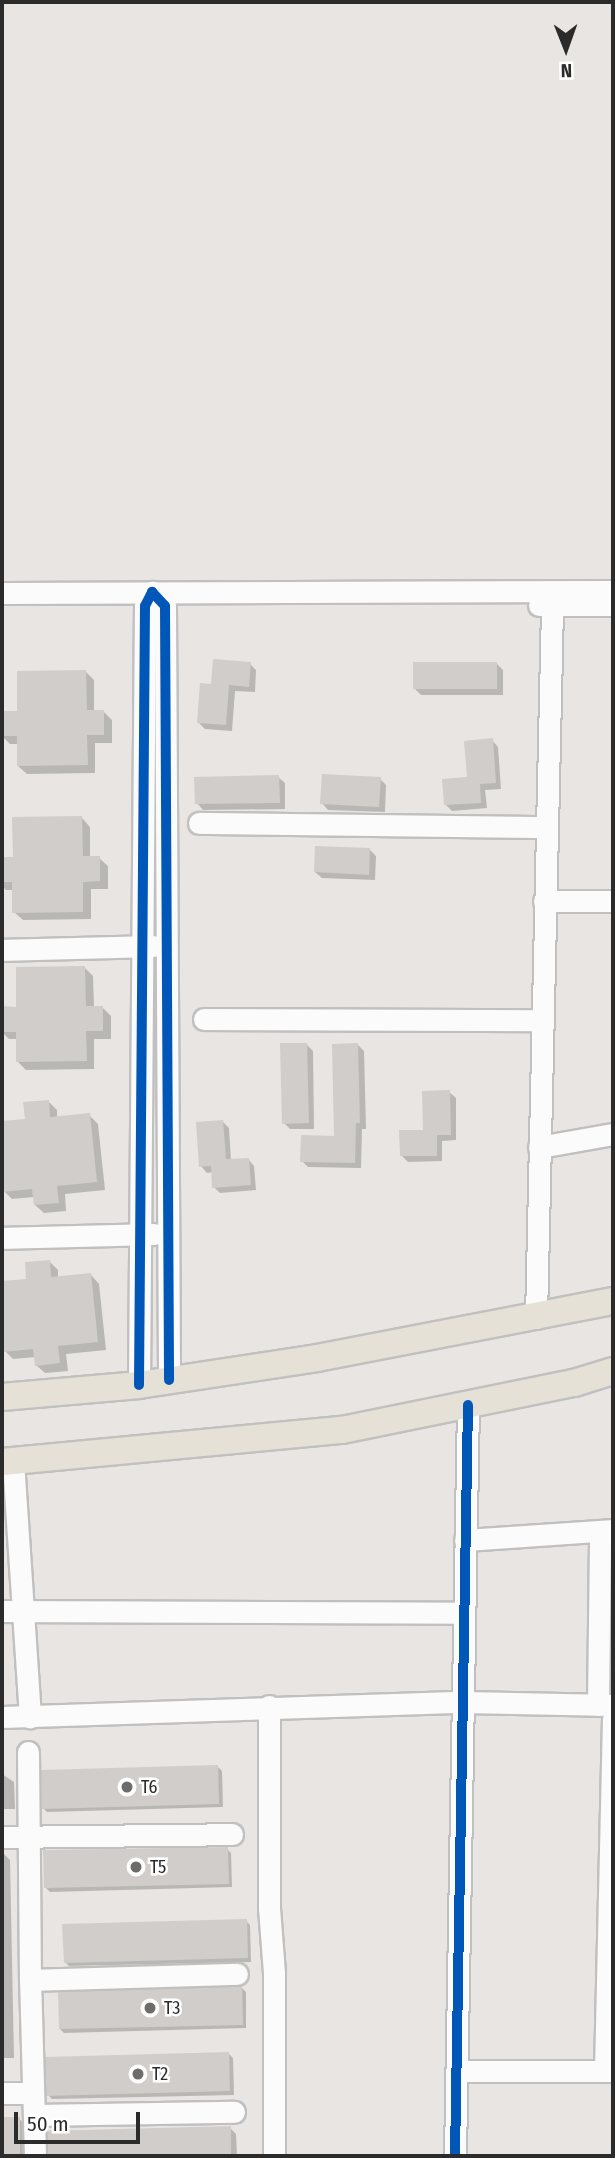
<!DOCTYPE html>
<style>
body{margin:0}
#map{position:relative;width:615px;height:2158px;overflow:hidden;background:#e8e5e2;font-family:"Fira Sans Condensed",sans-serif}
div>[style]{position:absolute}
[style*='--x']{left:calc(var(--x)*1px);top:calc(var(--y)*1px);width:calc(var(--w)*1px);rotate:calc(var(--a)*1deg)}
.shadow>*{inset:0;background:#0003}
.building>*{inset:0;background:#d0cdcb}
.roads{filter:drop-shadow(2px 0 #c1c0c0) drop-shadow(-2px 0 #c1c0c0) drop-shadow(0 2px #c1c0c0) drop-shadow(0 -2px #c1c0c0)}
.minor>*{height:21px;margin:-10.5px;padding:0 10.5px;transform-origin:10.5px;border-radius:10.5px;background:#fcfbfb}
.major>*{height:26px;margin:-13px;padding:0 13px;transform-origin:13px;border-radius:13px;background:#e5e1d6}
.cycleway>*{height:10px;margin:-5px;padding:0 5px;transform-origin:5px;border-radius:5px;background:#0057b8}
.dots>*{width:19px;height:19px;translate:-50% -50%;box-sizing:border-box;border:4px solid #fff;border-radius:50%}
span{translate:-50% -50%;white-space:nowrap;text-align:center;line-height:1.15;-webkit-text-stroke:5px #fff;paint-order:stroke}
.poi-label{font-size:18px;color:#2b2b2b}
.left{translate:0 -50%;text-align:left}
.frame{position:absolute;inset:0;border:4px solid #2b2b2b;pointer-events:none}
.north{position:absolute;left:531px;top:14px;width:70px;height:70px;-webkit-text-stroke:5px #fff;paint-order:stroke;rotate:179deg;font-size:19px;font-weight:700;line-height:28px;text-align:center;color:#2b2b2b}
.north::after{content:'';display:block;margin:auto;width:24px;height:32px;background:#2b2b2b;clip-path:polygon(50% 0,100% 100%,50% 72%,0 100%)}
.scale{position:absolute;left:14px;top:2112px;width:126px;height:32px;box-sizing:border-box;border:4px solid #2b2b2b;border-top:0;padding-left:9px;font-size:21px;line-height:24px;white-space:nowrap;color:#2b2b2b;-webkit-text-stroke:5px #fff;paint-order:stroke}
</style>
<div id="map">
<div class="shadow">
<div style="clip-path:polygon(250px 664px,256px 670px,255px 692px,235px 691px,232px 731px,205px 729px,199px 723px,213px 686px)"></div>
<div style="clip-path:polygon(497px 664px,503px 670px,503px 695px,421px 695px,415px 689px)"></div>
<div style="clip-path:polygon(86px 672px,94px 680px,94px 712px,103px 711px,112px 720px,112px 743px,95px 743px,95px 773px,27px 774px,18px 766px,18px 744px,10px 744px,2px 736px,2px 712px,18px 712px)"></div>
<div style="clip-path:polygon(492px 740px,498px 747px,501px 789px,485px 790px,487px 808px,452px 811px,446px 805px,469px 779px)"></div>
<div style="clip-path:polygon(278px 777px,285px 783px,285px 809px,203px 810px,197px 803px)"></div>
<div style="clip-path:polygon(380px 779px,386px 785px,385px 812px,328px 810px,322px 803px)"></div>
<div style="clip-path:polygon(82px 818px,90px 827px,90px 858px,99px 858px,108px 866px,108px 889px,91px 889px,91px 919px,23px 920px,14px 912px,14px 890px,6px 890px,2px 886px,2px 859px,14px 859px)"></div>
<div style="clip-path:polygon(370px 850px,376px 856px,375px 880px,322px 878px,315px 872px)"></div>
<div style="clip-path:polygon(85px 968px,93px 976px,94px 1007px,102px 1007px,111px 1016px,111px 1039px,94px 1039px,94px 1069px,26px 1070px,17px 1061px,17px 1039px,9px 1039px,2px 1032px,2px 1008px,18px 1008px)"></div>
<div style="clip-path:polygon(307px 1045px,313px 1051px,314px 1129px,290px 1129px,284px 1123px)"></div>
<div style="clip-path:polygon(358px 1045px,364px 1051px,366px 1129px,362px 1129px,361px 1168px,308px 1167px,302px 1161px,336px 1138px)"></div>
<div style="clip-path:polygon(449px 1092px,456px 1098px,456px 1140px,442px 1141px,442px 1161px,408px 1162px,402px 1156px,424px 1131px)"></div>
<div style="clip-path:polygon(48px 1101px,57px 1110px,57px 1118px,89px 1115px,98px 1124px,105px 1190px,65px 1194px,66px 1211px,44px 1213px,35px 1205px,34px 1197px,12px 1199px,4px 1191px,2px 1123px,27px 1121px)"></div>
<div style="clip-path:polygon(223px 1122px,229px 1128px,231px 1161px,248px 1159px,254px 1166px,256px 1190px,220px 1193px,214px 1187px,213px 1172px,207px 1173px,201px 1166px)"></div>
<div style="clip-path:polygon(49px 1261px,58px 1270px,58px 1278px,91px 1275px,99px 1284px,106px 1350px,66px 1354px,68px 1371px,45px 1373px,36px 1365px,36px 1357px,13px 1359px,5px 1351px,2px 1283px,28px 1281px)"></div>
<div style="clip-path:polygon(218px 1767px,222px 1771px,223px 1807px,47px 1812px,43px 1808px)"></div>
<div style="clip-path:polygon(2px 1774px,14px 1782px,15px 1809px,2px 1809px)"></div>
<div style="clip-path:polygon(227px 1849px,231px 1853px,232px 1887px,50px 1892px,46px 1888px)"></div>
<div style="clip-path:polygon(2px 1852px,10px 1860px,14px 2058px,2px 2058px)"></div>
<div style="clip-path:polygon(246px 1921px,250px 1925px,251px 1962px,69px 1966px,65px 1962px)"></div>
<div style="clip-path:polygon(242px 1988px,246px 1992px,246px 2028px,64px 2033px,60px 2029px)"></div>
<div style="clip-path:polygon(229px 2054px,233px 2058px,234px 2095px,52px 2099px,48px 2095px)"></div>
<div style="clip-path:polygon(19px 2118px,27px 2127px,27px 2156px,2px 2156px,2px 2119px)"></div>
<div style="clip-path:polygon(230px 2128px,236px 2134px,237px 2156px,49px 2156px,49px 2133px)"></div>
</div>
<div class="building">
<div style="clip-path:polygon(213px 659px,251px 662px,249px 687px,229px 685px,226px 725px,197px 723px,200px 683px,211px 684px)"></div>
<div style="clip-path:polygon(413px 662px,497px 662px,497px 689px,413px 689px)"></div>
<div style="clip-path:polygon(86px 670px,87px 710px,104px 710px,104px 735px,87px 735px,88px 765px,17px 766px,17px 736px,2px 736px,2px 711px,17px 711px,17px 671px)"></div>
<div style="clip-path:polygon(493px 738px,496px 783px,480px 784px,481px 803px,444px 805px,442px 779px,467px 777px,464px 741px)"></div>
<div style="clip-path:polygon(322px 774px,381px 777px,379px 807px,320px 804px)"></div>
<div style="clip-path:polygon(279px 775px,280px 803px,195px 804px,194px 777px)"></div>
<div style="clip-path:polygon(82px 816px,83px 856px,100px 856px,100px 881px,83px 882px,83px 912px,12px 913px,12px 882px,2px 882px,2px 857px,13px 857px,12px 817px)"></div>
<div style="clip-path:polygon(315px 846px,370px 848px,369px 875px,314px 872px)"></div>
<div style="clip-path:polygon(85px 966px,86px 1006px,103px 1006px,103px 1031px,86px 1031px,87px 1061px,16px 1062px,16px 1032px,2px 1032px,2px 1006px,16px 1007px,16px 967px)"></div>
<div style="clip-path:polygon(280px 1043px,307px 1043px,309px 1123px,282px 1124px)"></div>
<div style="clip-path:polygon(358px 1043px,360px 1123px,356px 1123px,355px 1163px,300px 1162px,301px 1135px,334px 1136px,332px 1044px)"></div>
<div style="clip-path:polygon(450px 1090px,451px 1135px,437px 1135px,437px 1156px,400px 1156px,399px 1130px,423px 1130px,422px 1091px)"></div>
<div style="clip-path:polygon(49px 1100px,50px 1117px,90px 1113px,97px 1182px,57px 1186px,59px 1203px,34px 1205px,32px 1189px,2px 1192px,2px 1121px,25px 1119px,23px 1102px)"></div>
<div style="clip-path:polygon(223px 1120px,226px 1159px,249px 1158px,251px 1185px,212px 1188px,211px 1166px,199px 1167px,196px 1122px)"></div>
<div style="clip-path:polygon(50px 1260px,51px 1277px,91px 1273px,98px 1342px,58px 1346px,60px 1363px,35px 1366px,33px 1349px,3px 1352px,2px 1281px,26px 1279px,25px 1262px)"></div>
<div style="clip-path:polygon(218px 1765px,219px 1804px,42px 1809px,41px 1770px)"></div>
<div style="clip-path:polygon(228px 1847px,229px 1884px,44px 1888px,43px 1850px)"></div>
<div style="clip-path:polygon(247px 1919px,248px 1958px,64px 1963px,62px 1924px)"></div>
<div style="clip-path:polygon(242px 1986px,243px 2025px,59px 2029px,58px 1992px)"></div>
<div style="clip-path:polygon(229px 2052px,230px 2091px,46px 2096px,45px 2057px)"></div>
<div style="clip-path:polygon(2px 2117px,20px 2117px,20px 2156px,2px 2156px)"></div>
<div style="clip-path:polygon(231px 2126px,231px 2156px,48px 2156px,47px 2131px)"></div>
</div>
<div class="roads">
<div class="minor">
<div style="--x:2;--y:593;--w:611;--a:-0.19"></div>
<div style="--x:539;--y:605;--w:74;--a:0"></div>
<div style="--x:199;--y:823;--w:346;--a:0.7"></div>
<div style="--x:544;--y:901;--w:69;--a:0"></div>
<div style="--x:2;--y:950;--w:151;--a:-1.5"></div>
<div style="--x:204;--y:1019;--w:338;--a:0.2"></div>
<div style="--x:539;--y:1147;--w:75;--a:-10"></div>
<div style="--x:2;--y:1238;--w:152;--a:-1.5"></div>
<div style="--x:536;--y:1318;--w:713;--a:-88.71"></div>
<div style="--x:139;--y:1385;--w:779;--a:-89.56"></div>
<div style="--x:145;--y:606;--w:16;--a:-63"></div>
<div style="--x:152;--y:592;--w:19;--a:47"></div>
<div style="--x:165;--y:606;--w:774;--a:89.7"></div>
<div style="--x:13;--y:1461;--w:257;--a:86.2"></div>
<div style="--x:465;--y:1540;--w:146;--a:-3.9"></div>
<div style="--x:2;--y:1611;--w:461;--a:0.2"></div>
<div style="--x:598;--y:1705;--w:173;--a:-89.3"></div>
<div style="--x:269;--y:1706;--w:202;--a:90"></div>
<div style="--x:269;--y:1908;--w:65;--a:85.6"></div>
<div style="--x:274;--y:1973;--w:183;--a:90"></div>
<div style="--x:2;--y:1717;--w:460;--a:-1.9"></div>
<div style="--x:462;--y:1702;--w:151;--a:1.1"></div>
<div style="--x:28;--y:1752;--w:228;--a:89.5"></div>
<div style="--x:2;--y:1837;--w:230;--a:-0.7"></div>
<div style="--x:458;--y:2071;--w:155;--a:0"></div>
<div style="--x:605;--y:2071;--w:352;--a:-88.7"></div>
<div style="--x:2;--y:2093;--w:31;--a:0"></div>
<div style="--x:34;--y:2115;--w:200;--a:-0.9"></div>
<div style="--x:35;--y:2156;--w:176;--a:-91.6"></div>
<div style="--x:30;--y:1980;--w:207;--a:-1.7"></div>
<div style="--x:455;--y:2156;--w:751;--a:-89.01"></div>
</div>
<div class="major">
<div style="--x:2;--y:1397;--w:138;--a:-5"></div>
<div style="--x:139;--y:1385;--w:180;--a:-8.6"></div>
<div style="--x:317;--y:1358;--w:301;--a:-10.9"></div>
<div style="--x:2;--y:1462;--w:342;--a:-5.4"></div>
<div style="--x:342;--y:1430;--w:237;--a:-11.5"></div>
<div style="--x:574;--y:1383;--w:41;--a:-17.1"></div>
</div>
</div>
<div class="cycleway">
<div style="--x:139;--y:1385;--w:779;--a:-89.56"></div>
<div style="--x:145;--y:606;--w:16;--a:-63"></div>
<div style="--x:152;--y:592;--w:19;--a:47"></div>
<div style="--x:165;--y:606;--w:774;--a:89.7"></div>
<div style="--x:455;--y:2156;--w:751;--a:-89.01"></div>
</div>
<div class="dots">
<div style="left:127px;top:1787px;background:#6d6c6b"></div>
<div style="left:136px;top:1867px;background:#6d6c6b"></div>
<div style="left:150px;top:2008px;background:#6d6c6b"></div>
<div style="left:138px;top:2074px;background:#6d6c6b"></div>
</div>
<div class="poi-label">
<span class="left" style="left:141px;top:1787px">T6</span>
<span class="left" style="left:150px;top:1867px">T5</span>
<span class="left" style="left:164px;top:2008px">T3</span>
<span class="left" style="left:152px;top:2074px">T2</span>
</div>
<div class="frame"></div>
<div class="north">N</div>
<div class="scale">50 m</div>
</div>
